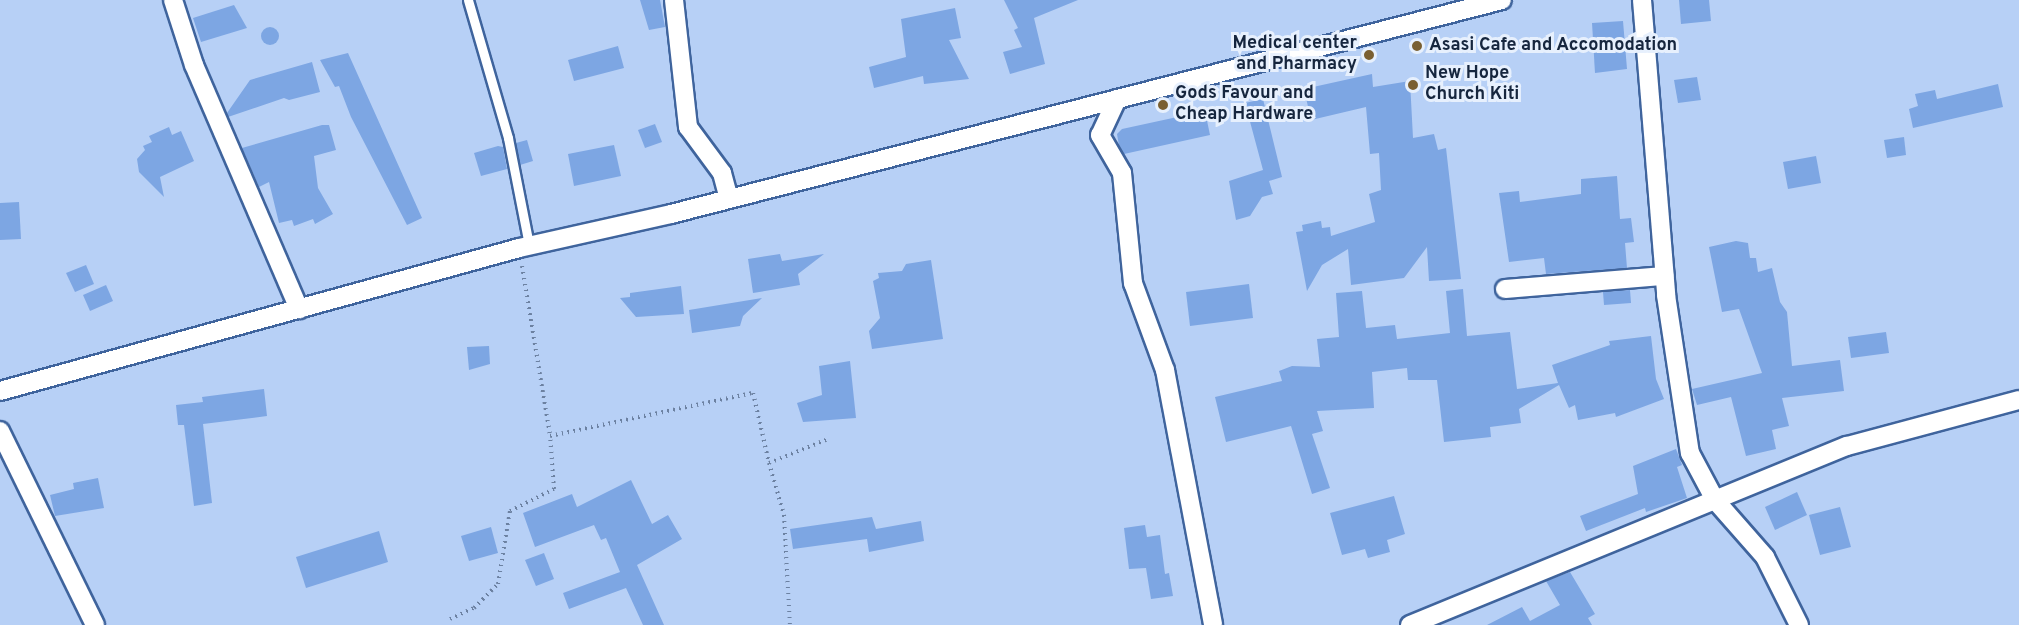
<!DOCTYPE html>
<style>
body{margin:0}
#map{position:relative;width:2019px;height:625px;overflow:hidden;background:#b7d0f6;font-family:Overpass,sans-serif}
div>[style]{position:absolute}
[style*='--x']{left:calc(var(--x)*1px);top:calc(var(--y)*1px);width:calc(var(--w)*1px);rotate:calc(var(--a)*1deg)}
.building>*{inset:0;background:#7da6e3}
.round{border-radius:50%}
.path>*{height:4px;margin-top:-2px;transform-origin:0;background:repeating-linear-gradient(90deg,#6c81a1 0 1.5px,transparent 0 6px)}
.roads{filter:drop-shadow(2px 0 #3f649d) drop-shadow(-2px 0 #3f649d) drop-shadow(0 2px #3f649d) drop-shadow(0 -2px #3f649d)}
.service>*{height:9px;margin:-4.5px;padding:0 4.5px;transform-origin:4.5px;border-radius:4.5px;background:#fff}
.minor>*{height:18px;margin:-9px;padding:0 9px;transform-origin:9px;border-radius:9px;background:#fff}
.dots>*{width:16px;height:16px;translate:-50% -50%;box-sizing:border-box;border:3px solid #e7f0fd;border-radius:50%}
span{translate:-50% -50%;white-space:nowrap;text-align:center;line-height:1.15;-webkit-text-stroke:6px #e7f0fd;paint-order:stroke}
.poi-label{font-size:18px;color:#16263e;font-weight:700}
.right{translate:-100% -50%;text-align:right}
.left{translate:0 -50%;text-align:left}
</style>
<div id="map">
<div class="building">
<div style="clip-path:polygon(640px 0,660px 0,665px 27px,649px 30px)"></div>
<div style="clip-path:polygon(1004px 0,1078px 0,1034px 18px,1045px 64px,1010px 74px,1003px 52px,1022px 47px,1014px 30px,1018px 28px)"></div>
<div style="clip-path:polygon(1679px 0,1709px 0,1711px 21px,1681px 24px)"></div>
<div style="clip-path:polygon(234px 5px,247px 28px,201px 42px,193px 18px)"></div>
<div style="clip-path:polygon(955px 8px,961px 38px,949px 40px,969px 79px,924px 84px,923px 76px,874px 88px,869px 67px,906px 57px,901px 19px)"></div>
<div style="clip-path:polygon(1623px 21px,1627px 69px,1595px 73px,1592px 23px)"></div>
<div class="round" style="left:261px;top:27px;width:18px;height:18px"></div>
<div style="clip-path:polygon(618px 46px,624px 68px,574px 81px,568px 60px)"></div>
<div style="clip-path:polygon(348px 53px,422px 218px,407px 225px,351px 117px,339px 86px,335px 87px,320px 60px)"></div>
<div style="clip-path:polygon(312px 62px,320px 92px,289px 100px,284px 98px,228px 117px,227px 113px,250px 80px)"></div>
<div style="clip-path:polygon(1372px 74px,1373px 87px,1410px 81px,1413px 138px,1434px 134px,1438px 150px,1446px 148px,1461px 279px,1429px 281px,1427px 247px,1404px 278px,1351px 285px,1348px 249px,1322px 265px,1307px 291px,1296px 232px,1303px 231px,1302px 225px,1321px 221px,1322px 228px,1330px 227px,1331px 236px,1375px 222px,1369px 194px,1381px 190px,1379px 153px,1370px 154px,1366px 107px,1311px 120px,1304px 89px)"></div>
<div style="clip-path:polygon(1697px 77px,1701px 100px,1678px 103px,1674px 80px)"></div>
<div style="clip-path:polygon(1998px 84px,2003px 107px,1913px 128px,1909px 109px,1918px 106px,1915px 94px,1935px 90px,1937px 99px)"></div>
<div style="clip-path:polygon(1263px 99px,1282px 177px,1269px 181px,1273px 194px,1262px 197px,1250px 216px,1236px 220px,1229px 181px,1263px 170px,1245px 103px)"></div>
<div style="clip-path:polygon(1205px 111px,1210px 135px,1124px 154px,1119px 146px,1117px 134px,1122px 129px)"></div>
<div style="clip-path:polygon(655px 124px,662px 142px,645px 148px,638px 130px)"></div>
<div style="clip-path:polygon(322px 125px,329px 125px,336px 150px,314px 156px,318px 188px,333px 214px,315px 224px,313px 219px,294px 226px,292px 220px,279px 223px,269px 182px,259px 187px,242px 148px)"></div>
<div style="clip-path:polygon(169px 127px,172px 135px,181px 131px,194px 161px,160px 177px,164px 197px,139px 172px,137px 159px,145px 150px,143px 146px,152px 142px,149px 136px)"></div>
<div style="clip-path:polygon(1904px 137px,1906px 155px,1887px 158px,1884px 140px)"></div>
<div style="clip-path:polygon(527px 140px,533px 161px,520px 165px,516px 143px)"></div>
<div style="clip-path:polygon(614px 145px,621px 176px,574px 186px,568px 154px)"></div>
<div style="clip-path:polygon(498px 146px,503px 147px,507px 169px,481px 176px,474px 153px)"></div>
<div style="clip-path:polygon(1816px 156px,1821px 183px,1788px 189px,1783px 162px)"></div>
<div style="clip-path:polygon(1617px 176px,1620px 219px,1631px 218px,1634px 242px,1625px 243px,1627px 268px,1546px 274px,1544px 258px,1509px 262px,1499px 193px,1519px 191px,1520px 202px,1581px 194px,1581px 179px)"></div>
<div style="clip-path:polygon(19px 202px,21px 239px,0 240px,0 203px)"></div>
<div style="clip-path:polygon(1736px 241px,1748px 243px,1750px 258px,1756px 258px,1758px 272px,1772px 268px,1780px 302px,1787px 312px,1792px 366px,1840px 360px,1844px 391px,1782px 398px,1789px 426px,1772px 430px,1776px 449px,1746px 456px,1731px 397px,1697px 405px,1692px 389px,1762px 373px,1739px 309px,1722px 312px,1709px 247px)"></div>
<div style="clip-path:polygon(780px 254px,782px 261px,824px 254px,798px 274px,800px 285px,753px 293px,748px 259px)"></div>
<div style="clip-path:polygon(931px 260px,943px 339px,872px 349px,869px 331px,880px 318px,873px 281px,879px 278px,878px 273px,902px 271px,906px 264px)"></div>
<div style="clip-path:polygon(86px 265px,94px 284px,75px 292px,66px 273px)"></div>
<div style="clip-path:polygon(1249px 284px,1253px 318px,1190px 326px,1186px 292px)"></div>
<div style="clip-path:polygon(106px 285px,113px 301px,90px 311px,83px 295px)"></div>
<div style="clip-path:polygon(681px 286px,684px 314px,636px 317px,620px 298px,630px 297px,630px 293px)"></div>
<div style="clip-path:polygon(1463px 289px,1467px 336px,1510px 332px,1517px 389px,1558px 383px,1552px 365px,1610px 345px,1609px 341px,1651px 336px,1656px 379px,1664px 399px,1616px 417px,1615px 413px,1578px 420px,1575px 405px,1569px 408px,1559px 385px,1519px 409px,1521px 423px,1490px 427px,1491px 437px,1444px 442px,1437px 380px,1408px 380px,1407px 368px,1372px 372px,1374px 408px,1317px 411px,1323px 431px,1312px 434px,1330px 488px,1312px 494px,1291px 426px,1226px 442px,1215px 397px,1282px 381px,1279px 371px,1292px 366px,1320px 367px,1317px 339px,1339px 337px,1336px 293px,1362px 291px,1366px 328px,1395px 325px,1397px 339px,1450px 333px,1446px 291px)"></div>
<div style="clip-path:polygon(1630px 290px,1631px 303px,1604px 305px,1603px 292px)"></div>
<div style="clip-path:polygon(762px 298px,743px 316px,740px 326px,692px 333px,689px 310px)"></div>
<div style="clip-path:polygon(1886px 332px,1889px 353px,1851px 358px,1848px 337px)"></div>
<div style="clip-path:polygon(489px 346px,490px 364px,469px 370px,467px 347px)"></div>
<div style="clip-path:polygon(850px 361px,856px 418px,803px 422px,797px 403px,822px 395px,819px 366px)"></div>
<div style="clip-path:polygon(264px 389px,267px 416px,203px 424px,212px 503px,194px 506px,184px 425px,178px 425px,176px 405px,203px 402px,202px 397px)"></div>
<div style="clip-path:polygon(1676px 449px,1682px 465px,1677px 467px,1687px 498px,1646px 512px,1645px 508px,1586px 531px,1580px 516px,1638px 494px,1633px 466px)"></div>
<div style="clip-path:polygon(98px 478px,104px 508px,55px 516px,50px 495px,74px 489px,73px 483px)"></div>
<div style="clip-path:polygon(631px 480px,652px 524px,668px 515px,682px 539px,637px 565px,664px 625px,643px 625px,626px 588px,569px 609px,563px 593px,620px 572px,606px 538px,601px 540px,594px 525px,535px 547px,523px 513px,572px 494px,577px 507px)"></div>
<div style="clip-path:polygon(1797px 492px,1807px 515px,1775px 530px,1765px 507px)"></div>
<div style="clip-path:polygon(1394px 496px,1405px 534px,1387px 540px,1390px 552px,1368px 558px,1365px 549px,1342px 555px,1330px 513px)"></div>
<div style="clip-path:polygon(1840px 507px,1851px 547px,1820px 555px,1809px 515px)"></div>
<div style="clip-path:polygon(872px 517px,876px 529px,921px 521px,924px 541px,869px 552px,867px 539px,793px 549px,790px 529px)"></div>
<div style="clip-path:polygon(1145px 525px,1147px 537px,1160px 535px,1165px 574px,1169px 573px,1173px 596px,1151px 599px,1146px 568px,1129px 569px,1124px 528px)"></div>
<div style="clip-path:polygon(491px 527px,498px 553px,469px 561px,461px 536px)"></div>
<div style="clip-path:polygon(379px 531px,388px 562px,306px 588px,296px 557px)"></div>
<div style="clip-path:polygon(544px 553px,554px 579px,536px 586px,525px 560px)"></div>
<div style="clip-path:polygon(1570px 572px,1595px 614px,1588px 618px,1592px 625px,1487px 625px,1522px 607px,1530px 621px,1560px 605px,1546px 581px)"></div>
</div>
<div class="path">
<div style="--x:522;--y:266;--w:172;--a:80.6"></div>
<div style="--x:550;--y:436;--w:208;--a:-12"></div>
<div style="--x:753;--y:393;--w:72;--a:77.1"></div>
<div style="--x:769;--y:463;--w:64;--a:-22.1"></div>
<div style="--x:769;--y:463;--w:54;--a:73.9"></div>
<div style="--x:784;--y:515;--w:110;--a:86.9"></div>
<div style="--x:450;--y:619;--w:26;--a:-25"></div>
<div style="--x:474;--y:608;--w:34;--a:-45"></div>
<div style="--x:498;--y:584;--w:74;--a:-80.7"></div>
<div style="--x:510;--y:511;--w:49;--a:-26.6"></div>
<div style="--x:554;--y:489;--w:53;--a:-94.3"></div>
</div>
<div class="roads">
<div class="service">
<div style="--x:468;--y:0;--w:144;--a:73.8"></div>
<div style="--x:508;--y:138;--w:109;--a:78.9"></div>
</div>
<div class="minor">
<div style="--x:173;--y:0;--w:68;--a:72.1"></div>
<div style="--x:194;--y:65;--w:266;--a:66.7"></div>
<div style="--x:674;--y:0;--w:128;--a:83.7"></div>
<div style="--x:688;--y:127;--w:57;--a:53.5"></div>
<div style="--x:722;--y:173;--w:27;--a:75"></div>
<div style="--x:1642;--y:0;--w:296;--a:85.3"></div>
<div style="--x:1666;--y:295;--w:160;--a:81.4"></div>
<div style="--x:1690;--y:453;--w:53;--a:62"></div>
<div style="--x:1715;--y:500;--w:76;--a:48.7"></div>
<div style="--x:1765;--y:557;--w:76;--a:63.4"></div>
<div style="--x:1117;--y:99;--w:40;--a:115"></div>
<div style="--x:1100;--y:135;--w:44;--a:59.9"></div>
<div style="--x:1122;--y:173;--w:111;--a:84.3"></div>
<div style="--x:1133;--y:283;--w:93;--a:69.8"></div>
<div style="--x:1165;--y:370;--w:259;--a:79.3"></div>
<div style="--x:1505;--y:289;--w:160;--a:-4.7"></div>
<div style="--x:0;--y:391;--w:538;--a:-15.4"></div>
<div style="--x:519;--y:248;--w:156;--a:-12.6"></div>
<div style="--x:671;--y:214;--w:858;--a:-14.44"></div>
<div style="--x:0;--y:431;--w:216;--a:63.9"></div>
<div style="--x:1410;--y:625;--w:472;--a:-22.3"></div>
<div style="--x:1847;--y:446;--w:178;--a:-15"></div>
</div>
</div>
<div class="dots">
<div style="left:1417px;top:46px;background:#7a5f31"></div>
<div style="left:1369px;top:55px;background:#7a5f31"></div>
<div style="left:1413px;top:85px;background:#7a5f31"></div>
<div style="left:1163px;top:105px;background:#7a5f31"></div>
</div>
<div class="poi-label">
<span class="right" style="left:1357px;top:55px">Medical center<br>and Pharmacy</span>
<span class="left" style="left:1429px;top:46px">Asasi Cafe and Accomodation</span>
<span class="left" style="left:1425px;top:85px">New Hope<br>Church Kiti</span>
<span class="left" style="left:1175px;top:105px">Gods Favour and<br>Cheap Hardware</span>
</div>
</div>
